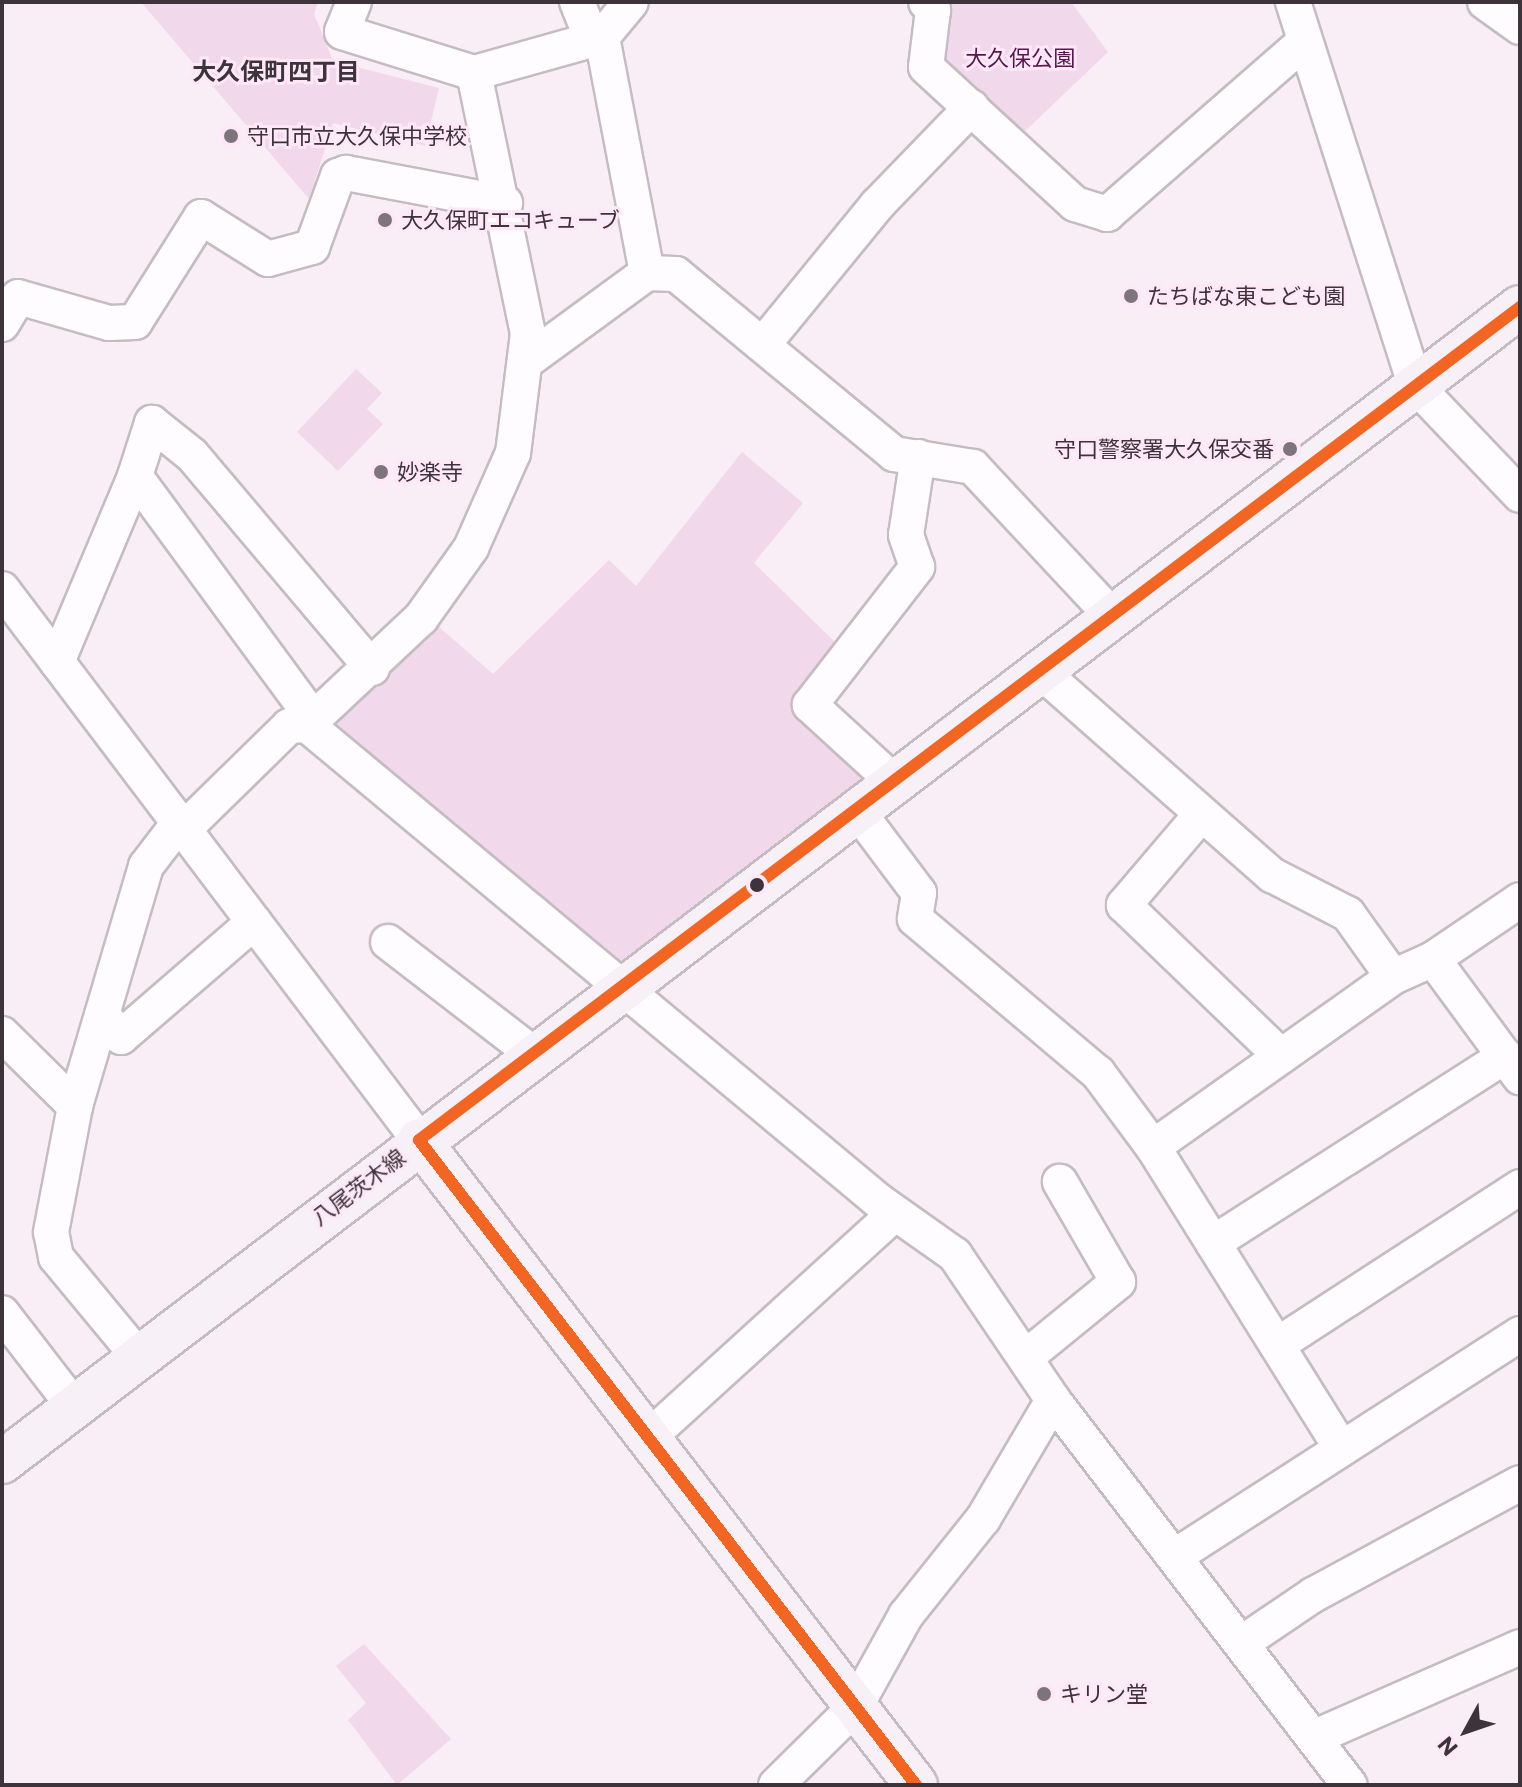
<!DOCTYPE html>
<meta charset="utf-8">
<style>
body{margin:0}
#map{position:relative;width:1522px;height:1787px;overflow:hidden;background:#f9edf6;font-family:Commissioner,"Noto Sans JP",sans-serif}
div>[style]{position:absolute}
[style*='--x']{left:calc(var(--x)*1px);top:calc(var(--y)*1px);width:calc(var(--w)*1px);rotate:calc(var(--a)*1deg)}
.green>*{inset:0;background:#f1d8eb}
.roads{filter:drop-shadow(2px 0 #c5bcc2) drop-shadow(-2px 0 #c5bcc2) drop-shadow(0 2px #c5bcc2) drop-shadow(0 -2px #c5bcc2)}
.minor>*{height:34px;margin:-17px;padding:0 17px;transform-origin:17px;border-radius:17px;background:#fefcfe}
.major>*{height:42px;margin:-21px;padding:0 21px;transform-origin:21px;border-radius:21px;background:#f7f0f6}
.bus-1>*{height:12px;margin:-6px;padding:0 6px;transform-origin:6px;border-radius:6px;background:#f26522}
.dots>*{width:22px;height:22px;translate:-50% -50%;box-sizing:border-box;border:4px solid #fee8f8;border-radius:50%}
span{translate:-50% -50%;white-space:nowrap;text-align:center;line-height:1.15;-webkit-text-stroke:6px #fee8f8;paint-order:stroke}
.park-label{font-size:22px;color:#58164f}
.poi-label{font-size:22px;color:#3c343a}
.left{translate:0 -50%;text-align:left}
.right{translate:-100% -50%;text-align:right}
.street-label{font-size:22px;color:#3c343a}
.neighbourhood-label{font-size:24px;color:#3c343a;font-weight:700}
.frame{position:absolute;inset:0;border:4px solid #3c343a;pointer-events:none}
.north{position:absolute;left:1426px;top:1691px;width:80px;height:80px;-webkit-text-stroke:6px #fee8f8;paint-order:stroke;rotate:230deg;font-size:22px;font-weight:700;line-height:32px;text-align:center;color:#3c343a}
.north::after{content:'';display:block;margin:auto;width:28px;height:36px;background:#3c343a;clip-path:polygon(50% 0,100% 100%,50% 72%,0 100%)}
</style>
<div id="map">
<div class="green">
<div style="clip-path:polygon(141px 2px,318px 2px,314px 14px,333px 61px,439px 88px,425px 146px,333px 123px,309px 199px)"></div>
<div style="clip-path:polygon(943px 2px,1071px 2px,1108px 52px,1022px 134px,935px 52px)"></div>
<div style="clip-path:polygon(356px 369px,382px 393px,367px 409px,383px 424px,338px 471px,297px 432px)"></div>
<div style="clip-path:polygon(742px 452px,803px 503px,754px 563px,841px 648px,798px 704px,870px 774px,626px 966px,327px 727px,431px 620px,493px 674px,609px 560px,636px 586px)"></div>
<div style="clip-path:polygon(364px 1644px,451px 1739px,397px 1785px,348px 1720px,366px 1703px,336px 1666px)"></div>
</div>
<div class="roads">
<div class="minor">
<div style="--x:354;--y:2;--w:32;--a:112"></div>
<div style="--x:342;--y:32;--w:138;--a:17.3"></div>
<div style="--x:474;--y:73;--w:133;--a:-15.7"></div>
<div style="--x:602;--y:37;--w:45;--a:-50.4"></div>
<div style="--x:577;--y:2;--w:35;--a:68"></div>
<div style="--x:926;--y:2;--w:11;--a:49"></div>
<div style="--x:933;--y:10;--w:57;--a:97"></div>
<div style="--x:926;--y:67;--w:202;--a:42.6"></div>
<div style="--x:1075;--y:204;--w:34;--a:17"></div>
<div style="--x:1107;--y:214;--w:262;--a:-41.1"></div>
<div style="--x:1293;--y:2;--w:402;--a:72.3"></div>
<div style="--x:1415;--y:385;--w:152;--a:46.3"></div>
<div style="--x:1485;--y:2;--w:43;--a:35.5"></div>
<div style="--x:602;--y:37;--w:240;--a:79.2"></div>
<div style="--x:474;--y:73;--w:266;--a:78.3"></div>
<div style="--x:528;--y:333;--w:121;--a:97.1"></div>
<div style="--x:513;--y:453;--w:104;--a:113.9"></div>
<div style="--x:471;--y:548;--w:86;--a:125.5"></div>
<div style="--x:421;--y:618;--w:156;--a:136.8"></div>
<div style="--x:307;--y:725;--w:746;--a:39.78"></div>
<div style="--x:880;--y:1202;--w:92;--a:35.2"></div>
<div style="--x:955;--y:1255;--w:175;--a:55.9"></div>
<div style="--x:1053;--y:1400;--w:486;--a:52.4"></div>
<div style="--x:2;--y:324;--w:31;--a:-59"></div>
<div style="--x:18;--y:297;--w:95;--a:15.9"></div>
<div style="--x:109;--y:323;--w:26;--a:-2"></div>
<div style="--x:135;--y:322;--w:124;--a:-57.8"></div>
<div style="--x:201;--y:217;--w:79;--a:32.1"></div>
<div style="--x:268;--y:259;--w:46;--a:-15.3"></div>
<div style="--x:312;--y:247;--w:76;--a:-69.9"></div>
<div style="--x:338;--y:176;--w:9;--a:-21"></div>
<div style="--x:346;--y:173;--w:162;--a:10.7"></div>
<div style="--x:765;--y:342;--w:177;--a:-50.7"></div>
<div style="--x:877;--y:205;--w:136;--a:-45.9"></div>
<div style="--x:528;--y:360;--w:147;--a:-36.2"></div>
<div style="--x:647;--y:273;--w:29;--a:2"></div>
<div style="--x:676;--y:274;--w:283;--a:39.5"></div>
<div style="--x:894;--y:454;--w:80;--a:9.3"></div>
<div style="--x:973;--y:467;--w:201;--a:47"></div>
<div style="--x:135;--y:476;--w:56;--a:-72.2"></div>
<div style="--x:152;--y:423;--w:51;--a:38.7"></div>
<div style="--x:192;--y:455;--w:279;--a:49.8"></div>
<div style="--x:2;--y:589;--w:691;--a:52.88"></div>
<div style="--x:57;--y:662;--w:202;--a:-67.2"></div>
<div style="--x:135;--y:476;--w:303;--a:53.7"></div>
<div style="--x:1038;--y:669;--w:312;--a:41.4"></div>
<div style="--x:1272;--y:875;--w:85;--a:27.2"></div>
<div style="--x:1348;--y:914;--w:77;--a:54.5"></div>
<div style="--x:1393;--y:977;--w:44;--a:-24.2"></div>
<div style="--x:1433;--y:959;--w:147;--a:53.6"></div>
<div style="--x:893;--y:781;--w:113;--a:-137.5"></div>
<div style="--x:810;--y:705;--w:175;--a:-52.2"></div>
<div style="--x:917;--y:567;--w:34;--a:-109"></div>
<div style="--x:906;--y:535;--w:79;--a:-81.3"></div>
<div style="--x:856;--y:809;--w:105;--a:53.1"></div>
<div style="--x:919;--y:893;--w:26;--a:99"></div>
<div style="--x:915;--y:919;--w:239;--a:40.1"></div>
<div style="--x:1098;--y:1073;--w:92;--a:53.4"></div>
<div style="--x:1153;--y:1147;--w:353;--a:58"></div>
<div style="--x:1199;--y:817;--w:116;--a:130.4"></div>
<div style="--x:1124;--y:905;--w:218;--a:43.9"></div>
<div style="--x:184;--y:829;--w:147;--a:-44.4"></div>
<div style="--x:289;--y:726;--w:18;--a:-3"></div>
<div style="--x:388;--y:942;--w:187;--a:37.6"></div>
<div style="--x:1433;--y:959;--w:105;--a:-34.1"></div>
<div style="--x:102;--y:1015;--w:29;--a:49"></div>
<div style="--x:121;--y:1037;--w:176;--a:-40.8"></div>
<div style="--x:2;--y:1034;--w:103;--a:44.6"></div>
<div style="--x:1153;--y:1147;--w:294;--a:-35.3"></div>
<div style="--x:1213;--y:1243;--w:347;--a:-32.6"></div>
<div style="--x:2;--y:1313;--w:115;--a:52.4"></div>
<div style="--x:1277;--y:1345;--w:290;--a:-33"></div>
<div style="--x:137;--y:1355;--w:127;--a:-129.6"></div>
<div style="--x:56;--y:1257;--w:25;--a:-101"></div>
<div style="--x:51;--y:1232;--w:128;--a:-79.2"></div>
<div style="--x:75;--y:1106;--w:250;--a:-73.5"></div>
<div style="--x:146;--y:866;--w:54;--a:-52.5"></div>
<div style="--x:1026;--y:1357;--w:119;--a:-39.2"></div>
<div style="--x:1118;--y:1282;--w:116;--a:-120.1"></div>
<div style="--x:648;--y:1438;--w:334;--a:-42.3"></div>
<div style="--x:1177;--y:1555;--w:408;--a:-32.8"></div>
<div style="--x:1245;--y:1641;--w:82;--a:-34.1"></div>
<div style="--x:1313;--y:1595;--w:235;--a:-28.4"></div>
<div style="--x:1315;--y:1737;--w:224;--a:-23.7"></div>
<div style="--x:776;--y:1785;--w:111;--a:-44.6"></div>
<div style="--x:855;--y:1707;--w:105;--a:-61"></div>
<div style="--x:906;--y:1615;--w:123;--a:-51.3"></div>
<div style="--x:983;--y:1519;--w:138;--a:-59.5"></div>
</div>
<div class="major">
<div style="--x:419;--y:1140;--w:814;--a:52.38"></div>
<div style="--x:2;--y:1462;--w:1907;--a:-37.27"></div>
</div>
</div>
<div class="bus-1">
<div style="--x:916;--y:1785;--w:814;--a:-127.62"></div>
<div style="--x:419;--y:1140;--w:1381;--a:-37.11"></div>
</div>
<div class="dots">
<div style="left:231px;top:136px;background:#7e757c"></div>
<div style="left:385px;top:220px;background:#7e757c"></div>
<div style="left:1131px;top:296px;background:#7e757c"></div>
<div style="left:1290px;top:449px;background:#7e757c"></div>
<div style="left:381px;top:472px;background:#7e757c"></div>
<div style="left:757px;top:885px;background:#3c343a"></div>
<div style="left:1044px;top:1694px;background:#7e757c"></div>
</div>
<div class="park-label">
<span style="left:1020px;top:58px">大久保公園</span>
</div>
<div class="poi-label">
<span class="left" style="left:247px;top:136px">守口市立大久保中学校</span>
<span class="left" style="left:401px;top:220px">大久保町エコキューブ</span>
<span class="left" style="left:1147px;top:296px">たちばな東こども園</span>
<span class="right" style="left:1274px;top:449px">守口警察署大久保交番</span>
<span class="left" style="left:397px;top:472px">妙楽寺</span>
<span class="left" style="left:1060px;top:1694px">キリン堂</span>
</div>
<div class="street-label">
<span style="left:358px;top:1187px;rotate:-37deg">八尾茨木線</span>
</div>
<div class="neighbourhood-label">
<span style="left:276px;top:71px">大久保町四丁目</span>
</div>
<div class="frame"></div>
<div class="north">N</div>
</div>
